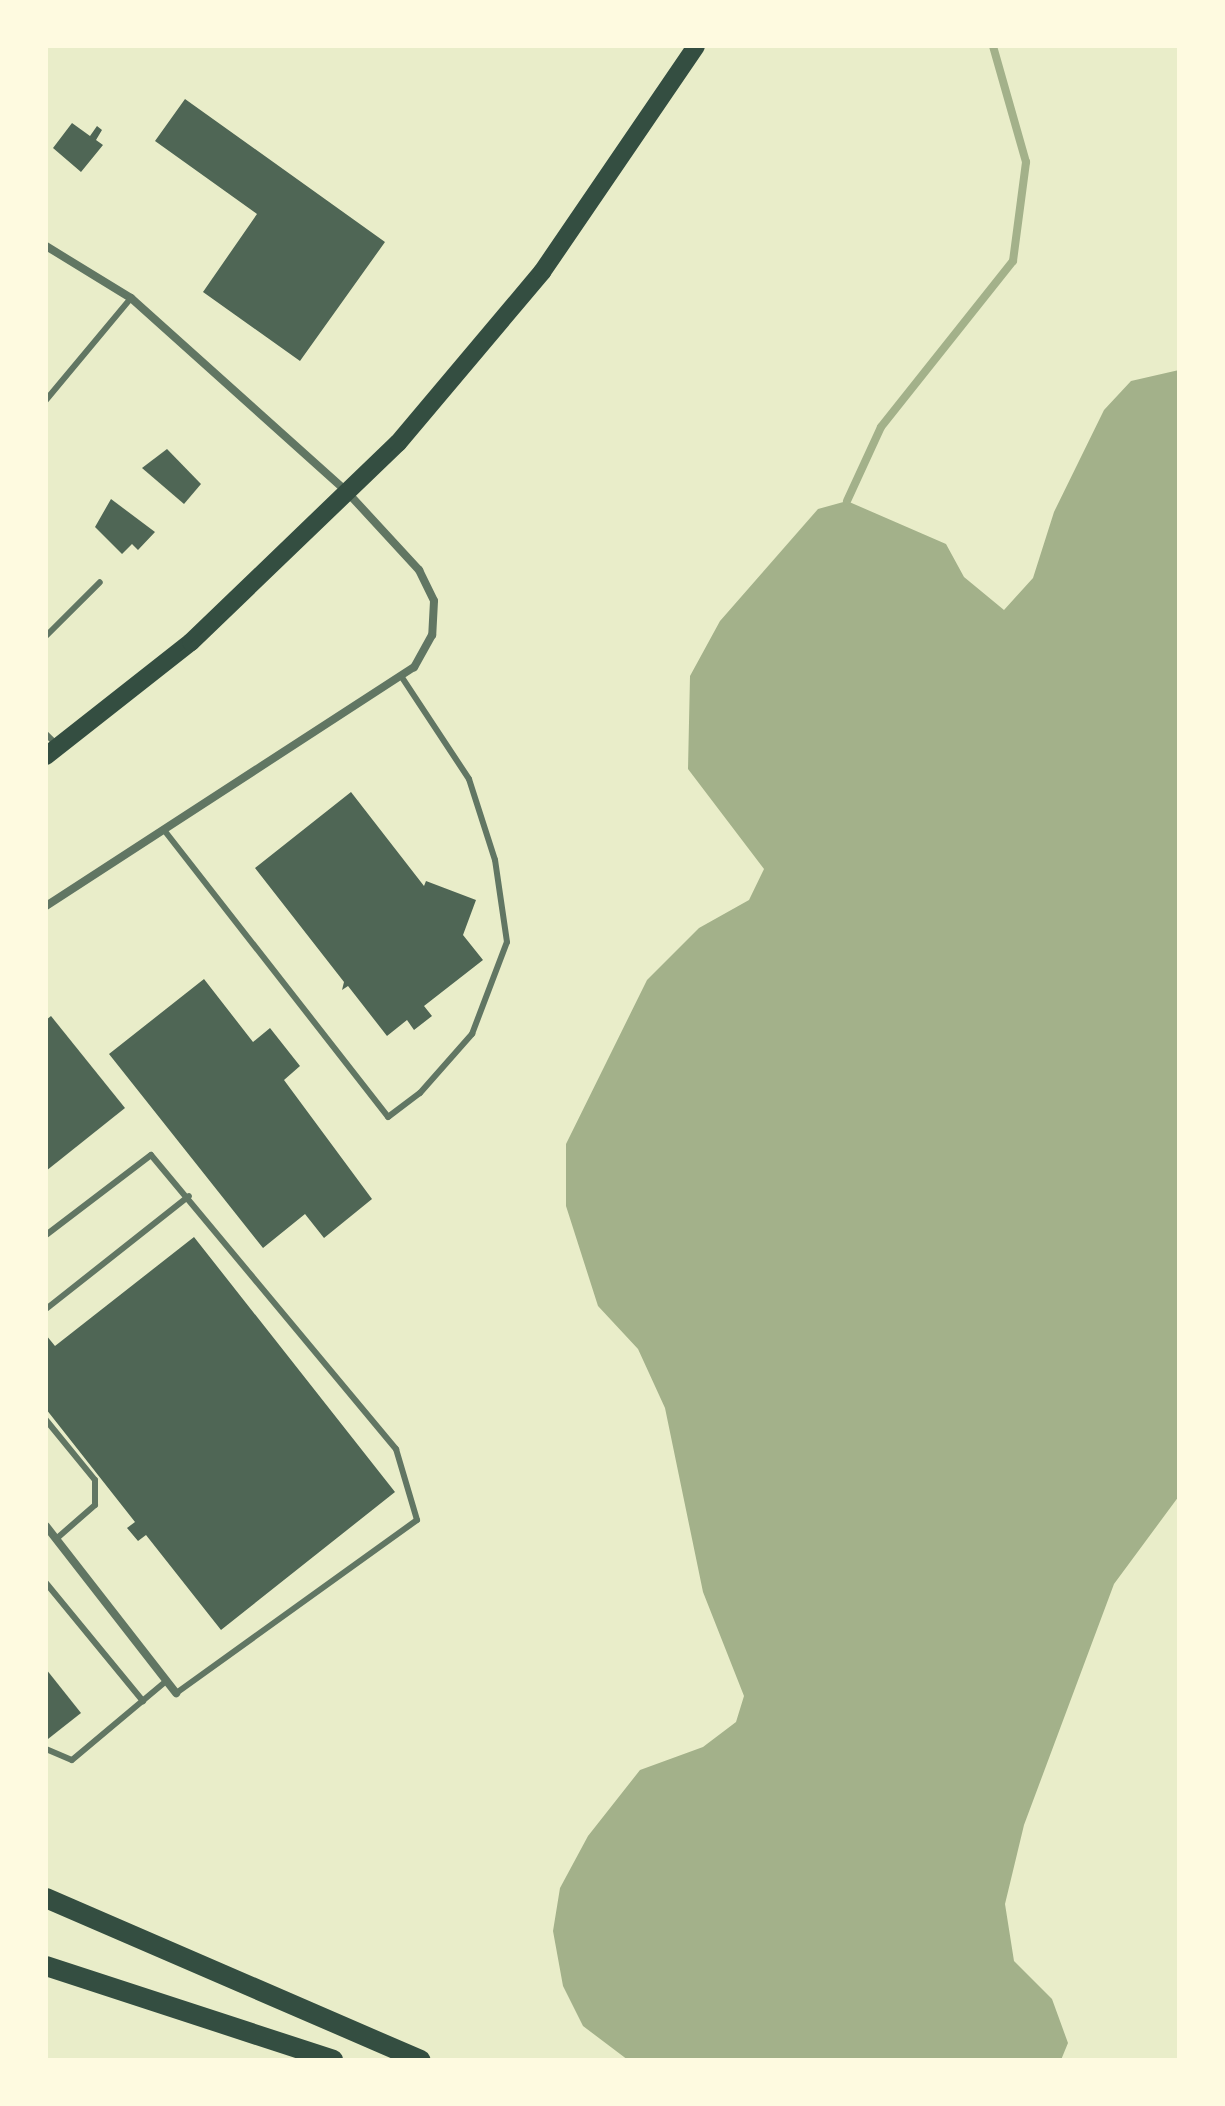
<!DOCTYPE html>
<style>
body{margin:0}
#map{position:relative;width:1225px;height:2106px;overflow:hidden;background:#e9edc9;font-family:Signika,sans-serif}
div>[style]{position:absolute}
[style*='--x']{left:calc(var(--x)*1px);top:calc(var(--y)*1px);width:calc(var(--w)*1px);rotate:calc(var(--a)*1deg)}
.water>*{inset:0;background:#a3b18a}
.stream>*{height:8px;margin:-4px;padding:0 4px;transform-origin:4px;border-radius:4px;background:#a3b18a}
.building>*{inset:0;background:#4f6655}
.service>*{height:6px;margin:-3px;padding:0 3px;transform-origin:3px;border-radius:3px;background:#617663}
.minor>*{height:8px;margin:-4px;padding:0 4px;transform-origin:4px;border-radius:4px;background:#617663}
.primary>*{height:18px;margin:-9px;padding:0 9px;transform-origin:9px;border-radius:9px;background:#344e41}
.motorway>*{height:20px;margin:-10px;padding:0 10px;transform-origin:10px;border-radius:10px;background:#344e41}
span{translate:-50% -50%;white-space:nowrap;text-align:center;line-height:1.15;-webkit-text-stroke:8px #fefae0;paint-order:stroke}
.frame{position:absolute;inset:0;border:48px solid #fefae0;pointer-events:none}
</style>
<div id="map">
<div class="water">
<div style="clip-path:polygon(1179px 370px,1179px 1496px,1114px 1584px,1024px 1825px,1005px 1904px,1014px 1961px,1052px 1999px,1068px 2043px,1061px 2060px,628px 2060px,583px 2026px,563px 1986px,553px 1931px,560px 1888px,588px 1836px,640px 1770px,703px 1747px,736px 1722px,744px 1696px,703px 1592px,665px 1408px,638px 1349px,598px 1306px,566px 1206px,566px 1144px,647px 980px,699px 928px,749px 900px,764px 869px,688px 769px,690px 676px,720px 621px,818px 509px,847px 501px,946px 544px,964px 577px,1004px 610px,1033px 578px,1054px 512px,1104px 410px,1131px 381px)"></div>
</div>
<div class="stream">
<div style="--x:847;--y:501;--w:81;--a:-65.3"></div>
<div style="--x:881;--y:427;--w:212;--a:-51.5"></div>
<div style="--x:1013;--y:261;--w:100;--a:-82.5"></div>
<div style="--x:1026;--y:162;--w:121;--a:-105.9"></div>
</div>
<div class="building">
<div style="clip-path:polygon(185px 99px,385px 242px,300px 361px,203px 292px,257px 214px,155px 141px)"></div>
<div style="clip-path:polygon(72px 123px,90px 136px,97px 126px,102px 130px,96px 140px,103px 145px,81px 172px,53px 148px)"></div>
<div style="clip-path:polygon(167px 449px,201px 484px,184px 504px,142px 468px)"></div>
<div style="clip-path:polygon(111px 499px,155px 532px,138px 550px,132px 544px,122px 554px,95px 527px)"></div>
<div style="clip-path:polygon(351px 792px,424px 886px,426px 881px,476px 900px,463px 935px,483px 960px,424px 1006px,432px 1016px,414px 1030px,407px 1020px,387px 1036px,348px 986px,342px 990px,344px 982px,255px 868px)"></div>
<div style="clip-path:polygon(204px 979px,253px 1042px,270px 1028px,300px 1066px,284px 1080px,372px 1199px,324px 1238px,305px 1214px,263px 1248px,109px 1054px)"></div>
<div style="clip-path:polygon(51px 1016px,125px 1108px,46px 1171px,46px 1020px)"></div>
<div style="clip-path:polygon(194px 1237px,395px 1492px,221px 1630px,146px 1535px,138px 1541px,127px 1528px,135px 1522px,46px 1409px,46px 1335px,55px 1346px)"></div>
<div style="clip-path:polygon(46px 1669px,81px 1713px,48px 1739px,46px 1738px)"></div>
</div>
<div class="service">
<div style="--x:46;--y:400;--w:133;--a:-50.2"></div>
<div style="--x:46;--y:636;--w:76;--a:-45"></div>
<div style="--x:46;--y:734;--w:14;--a:45"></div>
<div style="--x:164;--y:830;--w:364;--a:52"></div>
<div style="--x:388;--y:1117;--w:40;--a:-37"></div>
<div style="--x:420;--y:1093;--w:79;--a:-48.6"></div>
<div style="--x:472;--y:1034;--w:98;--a:-69.2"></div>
<div style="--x:507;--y:942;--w:83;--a:-98.3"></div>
<div style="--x:495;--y:860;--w:85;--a:-107.8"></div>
<div style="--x:469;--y:779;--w:123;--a:-123.4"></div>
<div style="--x:46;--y:1235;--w:132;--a:-37.3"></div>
<div style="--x:151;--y:1155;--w:383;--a:50.2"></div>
<div style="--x:396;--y:1449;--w:74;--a:73.5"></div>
<div style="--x:417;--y:1520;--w:297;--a:144.3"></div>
<div style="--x:46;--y:1309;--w:182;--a:-38.3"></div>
<div style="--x:46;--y:1420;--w:77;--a:50.8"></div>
<div style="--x:95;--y:1480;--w:25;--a:90"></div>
<div style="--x:95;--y:1505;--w:52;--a:138.9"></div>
<div style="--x:46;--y:1583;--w:153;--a:50.6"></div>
<div style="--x:46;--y:1749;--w:28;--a:23"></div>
<div style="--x:72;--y:1760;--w:123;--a:-40"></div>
</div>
<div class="minor">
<div style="--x:46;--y:246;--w:100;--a:31.5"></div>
<div style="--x:131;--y:298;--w:292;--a:41.9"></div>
<div style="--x:348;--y:493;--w:105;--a:47.3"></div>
<div style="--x:419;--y:570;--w:34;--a:64"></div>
<div style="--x:434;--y:601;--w:34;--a:93"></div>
<div style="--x:432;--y:635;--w:37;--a:119"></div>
<div style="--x:414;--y:667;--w:439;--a:147"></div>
<div style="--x:46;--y:1526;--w:212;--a:52.1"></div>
</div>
<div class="primary">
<div style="--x:46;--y:756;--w:184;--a:-38.2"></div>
<div style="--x:191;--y:642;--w:287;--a:-43.9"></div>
<div style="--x:398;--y:443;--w:224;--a:-49.9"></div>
<div style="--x:542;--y:272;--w:273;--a:-55.7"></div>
</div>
<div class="motorway">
<div style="--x:46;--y:1898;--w:408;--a:23.4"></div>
<div style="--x:46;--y:1966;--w:302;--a:18.1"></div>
</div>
<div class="frame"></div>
</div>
